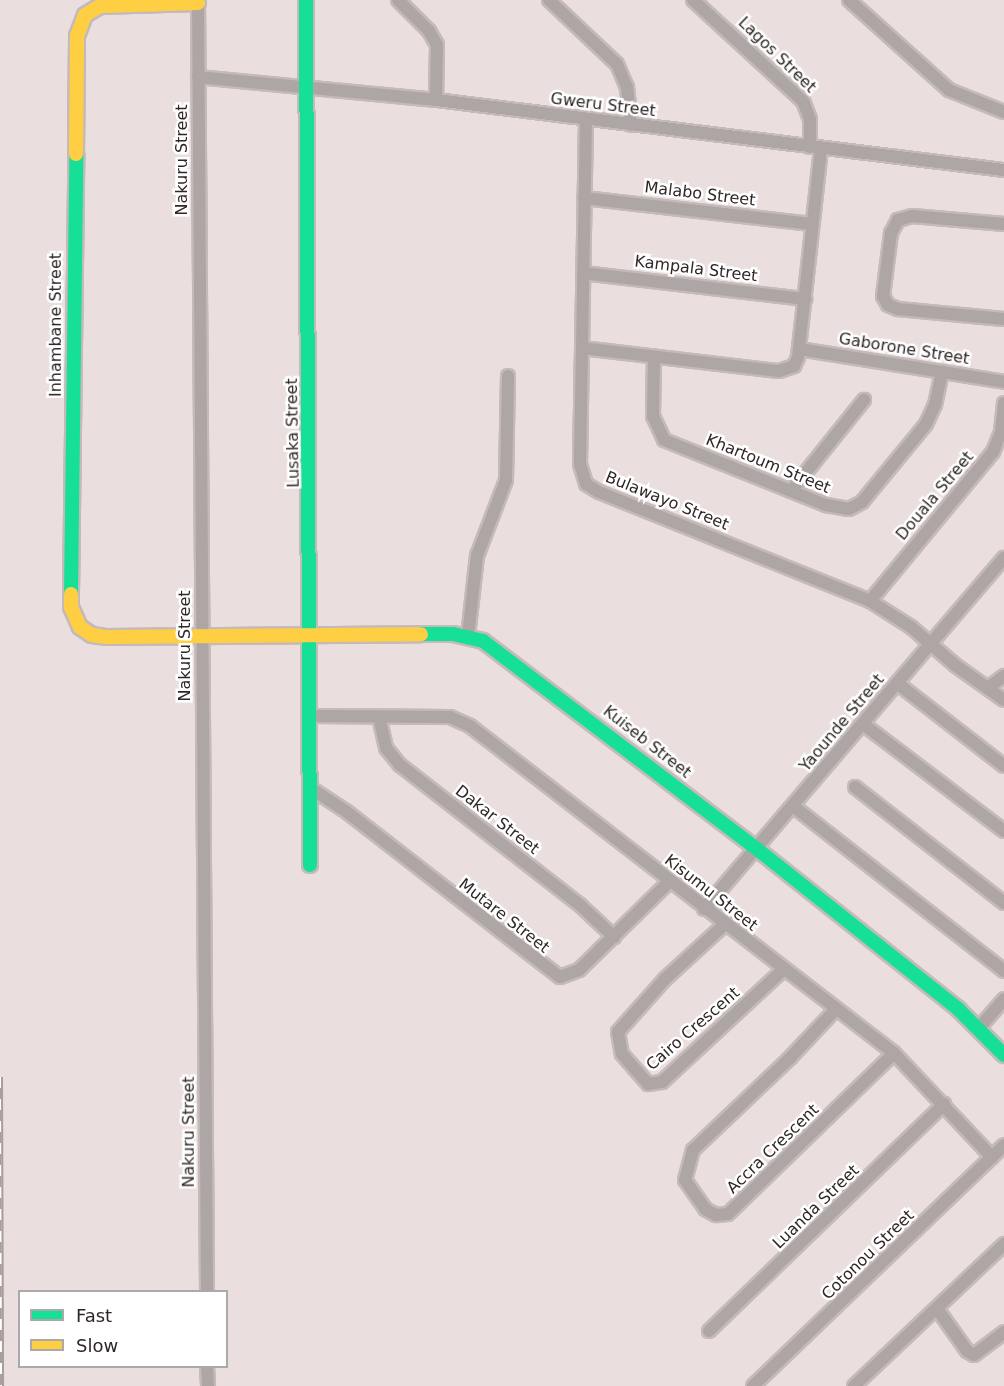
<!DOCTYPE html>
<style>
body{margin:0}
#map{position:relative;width:1004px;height:1386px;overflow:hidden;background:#ebdede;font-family:"DejaVu Sans",sans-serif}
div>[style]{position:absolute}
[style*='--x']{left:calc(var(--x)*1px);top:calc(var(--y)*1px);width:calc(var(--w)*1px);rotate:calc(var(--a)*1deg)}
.roads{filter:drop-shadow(2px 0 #c5baba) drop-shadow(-2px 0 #c5baba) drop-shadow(0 2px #c5baba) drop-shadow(0 -2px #c5baba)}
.street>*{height:12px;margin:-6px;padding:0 6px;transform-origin:6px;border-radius:6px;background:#aea6a4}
.fast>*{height:14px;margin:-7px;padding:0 7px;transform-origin:7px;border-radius:7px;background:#16e098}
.slow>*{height:14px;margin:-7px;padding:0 7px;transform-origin:7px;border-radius:7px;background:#ffcf43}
.rail>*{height:6px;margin-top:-3px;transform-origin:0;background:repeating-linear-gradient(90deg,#fff 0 11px,#a89e9e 0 22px);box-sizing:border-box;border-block:2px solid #a89e9e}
span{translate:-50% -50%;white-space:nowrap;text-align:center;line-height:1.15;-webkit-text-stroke:5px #fff;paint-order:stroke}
.street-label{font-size:16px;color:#2f2727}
.legend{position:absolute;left:18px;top:1290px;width:210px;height:78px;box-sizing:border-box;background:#fff;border:2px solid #aca9a9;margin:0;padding:8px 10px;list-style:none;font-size:18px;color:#2f2727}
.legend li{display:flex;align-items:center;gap:12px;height:30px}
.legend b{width:30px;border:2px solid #aca9a9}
</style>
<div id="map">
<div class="roads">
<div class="street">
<div style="--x:198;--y:0;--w:1292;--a:89.6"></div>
<div style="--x:398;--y:0;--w:44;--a:45"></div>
<div style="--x:429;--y:31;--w:16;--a:60"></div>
<div style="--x:437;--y:45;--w:55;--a:91"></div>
<div style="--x:549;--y:0;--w:93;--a:43.3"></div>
<div style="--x:617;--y:64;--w:25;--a:67"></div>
<div style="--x:627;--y:87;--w:38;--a:84"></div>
<div style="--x:693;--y:0;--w:149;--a:42.6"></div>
<div style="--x:803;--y:101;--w:19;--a:69"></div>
<div style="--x:810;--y:119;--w:28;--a:90"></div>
<div style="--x:849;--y:0;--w:135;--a:42"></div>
<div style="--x:949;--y:90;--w:59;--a:21.8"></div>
<div style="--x:198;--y:77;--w:239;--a:5.5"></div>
<div style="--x:436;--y:100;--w:572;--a:7.03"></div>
<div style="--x:586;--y:120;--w:344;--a:91"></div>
<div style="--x:580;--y:464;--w:21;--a:73"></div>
<div style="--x:586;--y:484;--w:15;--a:32"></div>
<div style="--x:599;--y:492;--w:292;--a:21.9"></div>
<div style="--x:870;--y:601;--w:49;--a:32.4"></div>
<div style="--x:911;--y:627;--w:58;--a:40.8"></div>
<div style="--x:955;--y:665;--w:60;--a:35.5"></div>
<div style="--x:584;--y:198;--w:229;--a:6.5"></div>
<div style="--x:1004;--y:224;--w:92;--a:-175"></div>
<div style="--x:912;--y:216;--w:15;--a:164"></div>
<div style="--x:898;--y:220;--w:15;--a:118"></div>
<div style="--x:891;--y:233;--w:64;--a:97.2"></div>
<div style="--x:883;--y:296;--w:10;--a:61"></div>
<div style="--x:888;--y:305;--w:11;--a:22"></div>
<div style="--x:898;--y:309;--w:106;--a:5.4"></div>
<div style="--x:583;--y:273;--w:224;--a:6.7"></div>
<div style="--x:582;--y:348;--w:198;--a:6.7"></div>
<div style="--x:779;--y:371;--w:16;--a:-18"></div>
<div style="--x:794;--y:366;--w:10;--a:-66"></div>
<div style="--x:798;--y:357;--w:210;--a:-83.7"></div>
<div style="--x:799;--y:349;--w:208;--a:9.1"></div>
<div style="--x:654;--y:357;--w:59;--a:91"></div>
<div style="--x:653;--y:416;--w:26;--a:65"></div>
<div style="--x:664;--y:440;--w:175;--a:21.9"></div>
<div style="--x:826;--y:505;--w:23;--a:10"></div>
<div style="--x:849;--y:509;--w:15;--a:-28"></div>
<div style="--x:862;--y:502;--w:101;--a:-50.6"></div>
<div style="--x:926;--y:424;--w:21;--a:-65"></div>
<div style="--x:935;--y:405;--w:34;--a:-78"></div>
<div style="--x:791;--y:491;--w:117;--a:-51.3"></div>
<div style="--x:870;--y:601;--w:193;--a:-50.5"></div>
<div style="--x:993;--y:452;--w:22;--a:-68"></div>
<div style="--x:1001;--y:432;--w:29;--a:-84"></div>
<div style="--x:468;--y:636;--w:81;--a:-83.6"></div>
<div style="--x:477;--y:556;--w:81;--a:-69.1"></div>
<div style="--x:506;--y:480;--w:104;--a:-88.9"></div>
<div style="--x:897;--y:683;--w:135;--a:37.8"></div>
<div style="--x:989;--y:687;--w:19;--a:-36"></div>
<div style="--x:312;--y:716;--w:138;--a:0.4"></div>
<div style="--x:450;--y:717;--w:22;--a:24"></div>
<div style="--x:470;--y:726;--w:535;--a:37.64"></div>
<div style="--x:894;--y:1053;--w:143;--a:46.7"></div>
<div style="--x:379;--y:717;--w:32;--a:77"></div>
<div style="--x:386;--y:748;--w:22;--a:51"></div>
<div style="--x:400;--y:765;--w:228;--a:37.9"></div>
<div style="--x:580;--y:905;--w:47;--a:43.3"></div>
<div style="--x:863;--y:724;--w:177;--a:37.2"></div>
<div style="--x:855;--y:787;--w:189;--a:37.9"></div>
<div style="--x:312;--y:789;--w:42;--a:33.3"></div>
<div style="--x:347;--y:812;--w:269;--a:37.8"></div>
<div style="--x:560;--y:977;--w:20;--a:-20"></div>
<div style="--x:579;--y:970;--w:126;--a:-44.4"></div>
<div style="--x:793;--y:806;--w:268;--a:38"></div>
<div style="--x:704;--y:909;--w:462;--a:-49.5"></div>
<div style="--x:724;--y:925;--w:80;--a:137.5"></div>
<div style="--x:665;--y:979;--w:71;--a:131.6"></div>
<div style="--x:618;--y:1032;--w:22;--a:80"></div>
<div style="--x:622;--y:1054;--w:40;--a:49"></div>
<div style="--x:648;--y:1084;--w:14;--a:-8"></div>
<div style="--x:662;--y:1082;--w:165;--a:-42.8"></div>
<div style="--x:835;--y:1010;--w:66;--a:133.2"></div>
<div style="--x:790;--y:1058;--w:134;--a:136.5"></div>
<div style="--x:693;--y:1150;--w:31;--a:105"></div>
<div style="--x:685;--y:1180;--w:35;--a:55"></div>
<div style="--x:705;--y:1209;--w:13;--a:29"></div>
<div style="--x:716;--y:1215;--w:12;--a:-5"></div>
<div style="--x:728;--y:1214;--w:231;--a:-44.1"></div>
<div style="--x:979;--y:1028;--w:38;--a:-49"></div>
<div style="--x:938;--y:1310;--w:50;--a:54.7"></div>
<div style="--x:967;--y:1351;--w:8;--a:30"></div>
<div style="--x:974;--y:1355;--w:38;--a:-37"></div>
<div style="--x:709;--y:1331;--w:327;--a:-44"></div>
<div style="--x:207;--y:1366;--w:20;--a:87"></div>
<div style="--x:753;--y:1386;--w:348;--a:-43.8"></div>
<div style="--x:854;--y:1386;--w:207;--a:-43.4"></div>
</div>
<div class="fast">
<div style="--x:306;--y:0;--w:865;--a:89.74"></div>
<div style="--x:71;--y:594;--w:440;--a:-89.3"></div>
<div style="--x:421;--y:634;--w:32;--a:0"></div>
<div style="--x:453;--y:634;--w:31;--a:13"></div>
<div style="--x:483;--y:641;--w:344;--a:37.2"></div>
<div style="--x:757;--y:849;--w:257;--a:38.5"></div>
<div style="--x:958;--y:1009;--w:65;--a:45"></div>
</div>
<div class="slow">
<div style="--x:76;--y:154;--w:118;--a:-89.5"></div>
<div style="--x:77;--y:36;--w:22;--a:-69"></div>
<div style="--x:85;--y:15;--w:17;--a:-31"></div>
<div style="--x:100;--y:6;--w:98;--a:-1.8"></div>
<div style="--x:71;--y:594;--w:13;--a:90"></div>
<div style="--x:71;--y:607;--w:22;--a:66"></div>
<div style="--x:80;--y:627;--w:14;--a:34"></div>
<div style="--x:92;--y:635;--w:15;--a:8"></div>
<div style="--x:107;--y:637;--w:314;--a:-0.5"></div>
</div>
</div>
<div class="rail">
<div style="--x:0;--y:1077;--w:309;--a:89.8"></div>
</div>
<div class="street-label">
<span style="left:777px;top:55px;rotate:44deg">Lagos Street</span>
<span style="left:603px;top:105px;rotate:7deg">Gweru Street</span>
<span style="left:182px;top:160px;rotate:-90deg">Nakuru Street</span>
<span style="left:700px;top:194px;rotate:7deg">Malabo Street</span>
<span style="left:696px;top:269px;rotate:7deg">Kampala Street</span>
<span style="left:56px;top:325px;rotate:-90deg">Inhambane Street</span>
<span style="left:904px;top:349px;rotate:9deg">Gaborone Street</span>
<span style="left:293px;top:433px;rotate:-91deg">Lusaka Street</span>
<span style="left:768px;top:464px;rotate:22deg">Khartoum Street</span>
<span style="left:935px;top:496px;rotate:-50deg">Douala Street</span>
<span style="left:667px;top:501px;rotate:22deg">Bulawayo Street</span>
<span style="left:185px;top:646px;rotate:-90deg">Nakuru Street</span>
<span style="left:842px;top:723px;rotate:-50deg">Yaounde Street</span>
<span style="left:647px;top:742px;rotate:38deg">Kuiseb Street</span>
<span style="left:497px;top:820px;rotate:38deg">Dakar Street</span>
<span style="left:711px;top:893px;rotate:38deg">Kisumu Street</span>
<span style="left:504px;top:916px;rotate:38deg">Mutare Street</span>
<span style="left:693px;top:1029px;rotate:-41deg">Cairo Crescent</span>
<span style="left:189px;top:1132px;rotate:-90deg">Nakuru Street</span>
<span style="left:773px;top:1149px;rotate:-44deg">Accra Crescent</span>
<span style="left:816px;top:1207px;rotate:-44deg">Luanda Street</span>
<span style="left:868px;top:1255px;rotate:-44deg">Cotonou Street</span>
</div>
<ul class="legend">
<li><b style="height:8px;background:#16e098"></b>Fast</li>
<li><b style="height:8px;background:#ffcf43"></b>Slow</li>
</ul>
</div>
